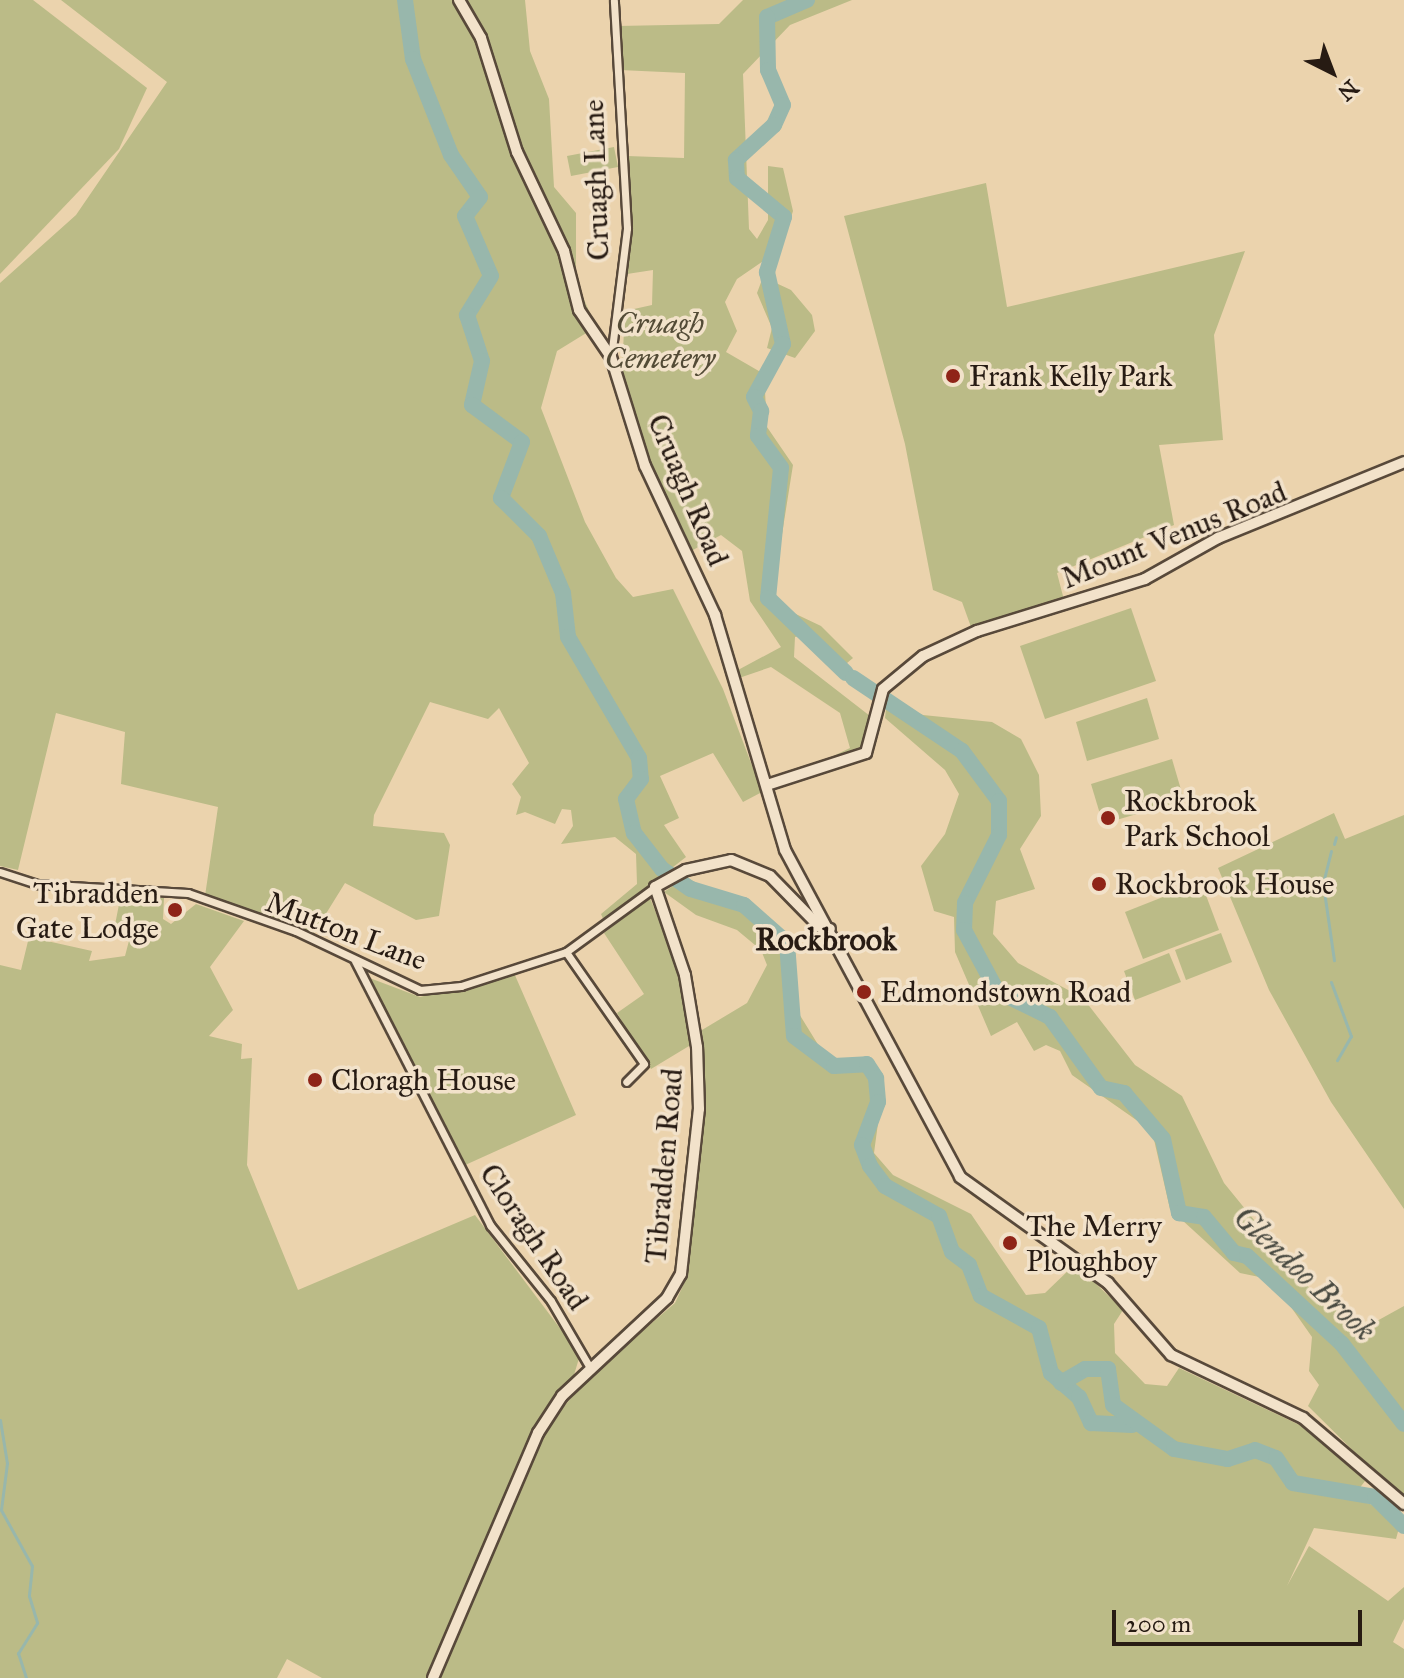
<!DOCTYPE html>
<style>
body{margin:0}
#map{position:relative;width:1404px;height:1678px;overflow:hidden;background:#ebd3ad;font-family:"IM FELL Great Primer",serif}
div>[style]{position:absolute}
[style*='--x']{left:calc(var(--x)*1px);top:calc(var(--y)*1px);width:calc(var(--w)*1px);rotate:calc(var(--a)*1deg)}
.green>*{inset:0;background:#bbbb87}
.stream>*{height:3px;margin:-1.5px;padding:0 1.5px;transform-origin:1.5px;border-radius:1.5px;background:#98b7ac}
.river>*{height:16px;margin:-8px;padding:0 8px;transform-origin:8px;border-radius:8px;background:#98b7ac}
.roads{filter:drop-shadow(2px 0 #58493a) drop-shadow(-2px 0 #58493a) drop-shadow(0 2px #58493a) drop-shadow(0 -2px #58493a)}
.street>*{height:7px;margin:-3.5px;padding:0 3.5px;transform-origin:3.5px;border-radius:3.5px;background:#f2e2ca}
.secondary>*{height:10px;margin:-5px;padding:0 5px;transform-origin:5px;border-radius:5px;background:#f2e2ca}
.dots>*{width:22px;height:22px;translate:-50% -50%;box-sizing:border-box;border:4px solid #f2e2ca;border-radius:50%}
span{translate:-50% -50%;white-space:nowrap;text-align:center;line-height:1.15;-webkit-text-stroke:7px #f2e2ca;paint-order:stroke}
.street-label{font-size:30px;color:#271b13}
.park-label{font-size:30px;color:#534b36;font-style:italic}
.poi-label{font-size:30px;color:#271b13}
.left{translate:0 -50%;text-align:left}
.right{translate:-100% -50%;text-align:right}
.neighbourhood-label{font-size:32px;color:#271b13;font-weight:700}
.water-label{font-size:32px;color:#494a41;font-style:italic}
.north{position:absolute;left:1292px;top:32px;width:80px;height:80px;-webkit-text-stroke:6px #f2e2ca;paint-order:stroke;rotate:138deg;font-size:22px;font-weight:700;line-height:32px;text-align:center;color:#271b13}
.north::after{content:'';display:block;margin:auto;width:28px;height:36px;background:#271b13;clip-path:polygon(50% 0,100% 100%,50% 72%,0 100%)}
.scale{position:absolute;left:1112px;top:1610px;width:250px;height:36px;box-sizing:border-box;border:4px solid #271b13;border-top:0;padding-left:10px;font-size:24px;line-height:28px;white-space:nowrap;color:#271b13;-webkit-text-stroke:6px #f2e2ca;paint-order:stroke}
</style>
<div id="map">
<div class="green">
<div style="clip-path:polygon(0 0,33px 0,147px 88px,119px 149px,0 274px)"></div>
<div style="clip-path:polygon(61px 0,525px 0,530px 51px,549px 99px,554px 187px,576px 213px,576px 281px,596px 327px,557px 351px,541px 408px,585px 522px,616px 578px,633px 597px,673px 589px,723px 689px,762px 792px,743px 802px,713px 753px,660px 776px,679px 818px,664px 825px,686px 857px,604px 921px,601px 914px,637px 884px,636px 854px,615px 837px,561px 844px,573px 826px,571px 810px,562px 809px,555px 824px,525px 812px,516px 815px,521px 797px,512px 784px,529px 763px,499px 708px,488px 719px,430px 702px,374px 815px,373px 826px,444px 833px,450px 845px,439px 916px,416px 920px,345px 883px,314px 933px,205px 896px,218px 807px,121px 784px,125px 732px,56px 713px,18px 870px,0 866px,0 283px,76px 215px,167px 82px)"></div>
<div style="clip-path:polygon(743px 0,852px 0,790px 25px,743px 74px,749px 229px,757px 239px,768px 220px,768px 166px,783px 168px,793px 211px,781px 249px,737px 279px,725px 302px,737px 331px,726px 352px,764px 374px,767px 427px,793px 465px,773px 591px,781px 607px,821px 626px,853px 658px,841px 668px,803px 635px,795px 637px,794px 657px,870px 716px,865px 748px,832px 764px,829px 758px,850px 748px,840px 713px,771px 667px,739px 678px,738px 670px,781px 647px,750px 601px,742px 551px,721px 535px,691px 551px,648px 460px,622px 370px,625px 311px,652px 305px,653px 270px,627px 274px,627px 156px,684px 158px,685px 73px,620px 70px,618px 26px,719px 24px)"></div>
<div style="clip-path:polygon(614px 147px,618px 167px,571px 176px,567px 156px)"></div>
<div style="clip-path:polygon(986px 183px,1007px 307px,1245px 251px,1214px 335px,1223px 440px,1159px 445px,1174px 525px,1057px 573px,1064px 600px,971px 627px,962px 602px,933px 590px,905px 444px,844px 216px)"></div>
<div style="clip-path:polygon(763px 277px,791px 290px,812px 315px,815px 331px,795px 358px,767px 348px,772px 328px,757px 293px)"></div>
<div style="clip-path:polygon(1131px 608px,1156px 681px,1045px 719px,1020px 646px)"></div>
<div style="clip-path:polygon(1147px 698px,1159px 739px,1087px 761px,1076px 722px)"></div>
<div style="clip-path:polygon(887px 699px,923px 715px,992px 722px,1021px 739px,1039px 775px,1041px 816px,1020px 849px,1035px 889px,996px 901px,993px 934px,1018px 963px,1083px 998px,1135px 1065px,1182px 1096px,1224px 1183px,1312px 1291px,1366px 1327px,1404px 1306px,1404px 1501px,1308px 1406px,1319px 1385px,1309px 1371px,1312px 1337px,1279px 1290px,1269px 1279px,1240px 1273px,1170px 1209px,1152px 1131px,1072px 1075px,1060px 1051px,1046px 1045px,1034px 1051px,1017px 1022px,991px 1036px,955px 952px,954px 917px,934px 911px,921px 866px,945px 834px,959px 794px,945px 770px,885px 718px)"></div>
<div style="clip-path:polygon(1172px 759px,1184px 800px,1103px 824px,1091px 784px)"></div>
<div style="clip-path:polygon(1334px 813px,1345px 839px,1404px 815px,1404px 1209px,1331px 1102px,1269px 990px,1218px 868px)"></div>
<div style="clip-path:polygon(686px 877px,783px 932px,796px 956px,793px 1004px,822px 1051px,835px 1063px,864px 1058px,883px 1086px,874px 1153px,893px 1175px,971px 1214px,1026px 1295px,1045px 1293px,1072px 1267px,1086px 1274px,1123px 1310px,1114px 1324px,1115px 1353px,1145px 1384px,1167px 1386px,1179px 1368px,1306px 1428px,1365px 1481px,1352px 1498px,1382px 1508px,1399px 1528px,1396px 1539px,1314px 1528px,1287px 1586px,1309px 1546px,1388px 1601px,1404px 1587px,1404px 1619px,1393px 1642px,1404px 1649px,1404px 1678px,439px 1678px,549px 1424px,587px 1379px,675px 1303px,687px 1277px,705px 1094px,702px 1030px,747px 1003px,767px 965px,761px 950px,737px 930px,696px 915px,664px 892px)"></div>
<div style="clip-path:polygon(1201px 882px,1219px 930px,1143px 959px,1125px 912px)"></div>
<div style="clip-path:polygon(164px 898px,163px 919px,171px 924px,196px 904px,244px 921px,210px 967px,233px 1010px,209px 1036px,242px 1044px,241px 1059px,252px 1058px,247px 1165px,298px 1290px,475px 1215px,580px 1355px,574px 1375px,525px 1445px,427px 1678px,322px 1678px,287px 1659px,277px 1678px,0 1678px,0 965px,21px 970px,29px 937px,92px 951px,89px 961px,125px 956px,131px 933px,115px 925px,120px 899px)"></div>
<div style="clip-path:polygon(650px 898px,676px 963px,694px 1043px,651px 1069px,617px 1013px,644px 994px,604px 933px)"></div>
<div style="clip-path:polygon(1221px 933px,1232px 962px,1186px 980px,1175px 950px)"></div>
<div style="clip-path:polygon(1169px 953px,1181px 982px,1135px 1000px,1124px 971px)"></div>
<div style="clip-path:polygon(514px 973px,576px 1115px,463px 1166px,367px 977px,420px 997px)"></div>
</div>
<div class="stream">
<div style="--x:1334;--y:844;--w:7;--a:-74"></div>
<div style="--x:1331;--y:851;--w:34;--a:104"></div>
<div style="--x:1323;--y:884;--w:77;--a:81.8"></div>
<div style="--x:1331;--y:982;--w:58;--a:69.7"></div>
<div style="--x:1351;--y:1036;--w:28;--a:120"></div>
<div style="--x:0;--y:1420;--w:44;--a:80.8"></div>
<div style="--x:7;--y:1463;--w:47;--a:97.3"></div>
<div style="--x:1;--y:1510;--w:64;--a:61"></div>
<div style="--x:32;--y:1566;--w:30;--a:96"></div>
<div style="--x:29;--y:1596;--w:28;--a:73"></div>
<div style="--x:37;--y:1623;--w:36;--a:122"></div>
<div style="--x:18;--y:1653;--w:26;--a:72"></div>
</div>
<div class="river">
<div style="--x:405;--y:0;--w:60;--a:82.3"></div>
<div style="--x:413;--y:59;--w:103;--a:68.4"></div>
<div style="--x:451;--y:155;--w:51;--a:55.4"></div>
<div style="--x:480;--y:197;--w:24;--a:128"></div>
<div style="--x:465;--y:216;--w:65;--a:66.6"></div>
<div style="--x:491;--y:276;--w:46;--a:121.6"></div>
<div style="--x:467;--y:315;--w:48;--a:71.9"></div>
<div style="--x:482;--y:361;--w:45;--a:102.8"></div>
<div style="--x:472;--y:405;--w:62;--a:36.5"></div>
<div style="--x:522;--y:442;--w:60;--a:110.6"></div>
<div style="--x:501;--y:498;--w:54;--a:45"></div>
<div style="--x:539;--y:536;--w:62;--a:67.2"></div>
<div style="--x:563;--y:593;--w:44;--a:83.5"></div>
<div style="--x:568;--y:637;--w:140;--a:59.6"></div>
<div style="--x:639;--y:758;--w:21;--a:85"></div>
<div style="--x:641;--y:779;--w:25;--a:127"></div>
<div style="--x:626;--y:799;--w:35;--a:77"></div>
<div style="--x:634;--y:833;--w:46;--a:52.1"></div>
<div style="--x:662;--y:869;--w:35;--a:35"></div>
<div style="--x:691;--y:889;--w:55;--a:16.8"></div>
<div style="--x:744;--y:905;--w:57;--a:41.5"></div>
<div style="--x:787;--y:943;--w:93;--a:85.7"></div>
<div style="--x:794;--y:1036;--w:50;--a:36.9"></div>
<div style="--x:834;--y:1066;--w:33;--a:-3"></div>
<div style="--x:867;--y:1064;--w:17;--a:57"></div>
<div style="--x:876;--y:1078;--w:24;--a:85"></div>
<div style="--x:878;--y:1102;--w:46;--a:110.4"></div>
<div style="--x:862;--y:1145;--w:22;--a:69"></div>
<div style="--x:870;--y:1166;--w:25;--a:53"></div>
<div style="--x:885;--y:1186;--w:62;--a:29.1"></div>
<div style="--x:939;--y:1216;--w:38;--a:70"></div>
<div style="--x:952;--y:1252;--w:21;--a:37"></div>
<div style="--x:969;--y:1265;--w:33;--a:69"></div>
<div style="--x:981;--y:1296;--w:66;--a:28.9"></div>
<div style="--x:1039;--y:1328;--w:47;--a:75.1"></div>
<div style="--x:1051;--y:1373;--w:37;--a:41"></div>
<div style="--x:1079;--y:1397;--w:29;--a:65"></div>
<div style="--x:1091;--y:1423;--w:41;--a:2.8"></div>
<div style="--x:807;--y:0;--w:43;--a:157"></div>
<div style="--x:767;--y:17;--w:53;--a:88.9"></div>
<div style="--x:768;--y:70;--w:38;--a:67"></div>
<div style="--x:783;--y:105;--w:22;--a:114"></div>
<div style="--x:774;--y:125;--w:52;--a:137.4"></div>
<div style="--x:736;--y:160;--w:18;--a:87"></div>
<div style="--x:737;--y:178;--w:61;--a:39.7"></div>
<div style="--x:784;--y:217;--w:58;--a:107.2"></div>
<div style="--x:767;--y:272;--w:74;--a:77.5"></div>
<div style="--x:783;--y:344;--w:60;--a:118.7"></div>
<div style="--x:754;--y:397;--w:16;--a:63"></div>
<div style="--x:761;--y:411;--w:25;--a:97"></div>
<div style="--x:758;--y:436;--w:39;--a:54"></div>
<div style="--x:781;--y:468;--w:131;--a:95.7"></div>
<div style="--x:768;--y:598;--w:108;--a:43.9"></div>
<div style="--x:853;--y:678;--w:131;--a:33.8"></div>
<div style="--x:962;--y:751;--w:62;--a:53.5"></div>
<div style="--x:999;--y:801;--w:34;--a:90"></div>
<div style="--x:999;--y:835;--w:76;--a:116.6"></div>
<div style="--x:965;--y:903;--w:27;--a:92"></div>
<div style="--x:964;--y:930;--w:69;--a:61.6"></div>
<div style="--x:997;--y:991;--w:59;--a:26.1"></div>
<div style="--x:1050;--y:1017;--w:87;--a:54.3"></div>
<div style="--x:1101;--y:1088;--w:24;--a:12"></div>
<div style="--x:1124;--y:1093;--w:60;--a:49.7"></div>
<div style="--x:1163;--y:1139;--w:76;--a:77.8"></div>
<div style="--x:1179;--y:1213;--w:25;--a:9"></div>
<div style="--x:1204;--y:1217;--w:47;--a:50.2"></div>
<div style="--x:1234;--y:1253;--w:13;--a:13"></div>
<div style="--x:1247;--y:1256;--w:129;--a:42.8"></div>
<div style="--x:1342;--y:1344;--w:101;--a:52.2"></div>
<div style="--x:1061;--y:1383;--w:28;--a:-30"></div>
<div style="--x:1085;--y:1369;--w:23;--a:0"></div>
<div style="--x:1108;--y:1369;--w:36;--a:82"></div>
<div style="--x:1113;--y:1405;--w:75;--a:35.8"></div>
<div style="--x:1174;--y:1449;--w:55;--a:10.5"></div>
<div style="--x:1228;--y:1459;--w:28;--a:-18"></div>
<div style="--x:1255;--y:1450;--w:22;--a:21"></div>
<div style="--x:1276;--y:1458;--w:30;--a:56"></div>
<div style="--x:1293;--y:1483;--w:83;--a:9.7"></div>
<div style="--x:1375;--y:1497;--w:41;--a:45"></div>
</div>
<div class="roads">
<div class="street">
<div style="--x:611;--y:357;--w:130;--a:-82.9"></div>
<div style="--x:627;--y:228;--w:228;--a:-93.3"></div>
<div style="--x:0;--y:872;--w:40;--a:18"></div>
<div style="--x:38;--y:884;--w:150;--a:3.4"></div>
<div style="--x:188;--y:893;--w:114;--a:19.4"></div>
<div style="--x:296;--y:931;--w:137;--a:25.4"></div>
<div style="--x:420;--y:990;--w:41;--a:-5.6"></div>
<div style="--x:461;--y:986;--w:110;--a:-17.9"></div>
<div style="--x:566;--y:952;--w:110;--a:-36.1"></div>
<div style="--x:566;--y:952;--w:136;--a:55.1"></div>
<div style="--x:644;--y:1064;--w:25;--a:135"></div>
<div style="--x:355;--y:961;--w:297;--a:62.9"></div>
<div style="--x:490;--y:1225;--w:97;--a:51.2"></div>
<div style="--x:551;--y:1301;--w:75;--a:59.7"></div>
</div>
<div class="secondary">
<div style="--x:459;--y:0;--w:44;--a:59.9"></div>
<div style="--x:481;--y:38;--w:120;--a:72.5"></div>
<div style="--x:517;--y:152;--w:110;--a:64.6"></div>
<div style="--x:564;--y:251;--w:61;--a:75.7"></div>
<div style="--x:579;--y:310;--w:57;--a:55.8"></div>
<div style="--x:611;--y:357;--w:114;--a:72.7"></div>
<div style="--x:645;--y:466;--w:165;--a:64.8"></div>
<div style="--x:715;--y:615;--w:245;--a:73.4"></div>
<div style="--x:785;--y:850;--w:371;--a:61.8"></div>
<div style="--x:960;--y:1177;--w:182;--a:35.6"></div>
<div style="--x:1108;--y:1283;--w:96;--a:48.8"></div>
<div style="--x:1171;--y:1355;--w:146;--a:25.5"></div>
<div style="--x:1303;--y:1418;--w:133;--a:40.4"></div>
<div style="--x:767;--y:785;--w:104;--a:-17.9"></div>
<div style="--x:866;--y:753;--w:66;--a:-75.1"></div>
<div style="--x:883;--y:689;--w:52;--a:-39.5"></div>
<div style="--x:923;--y:656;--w:60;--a:-24.8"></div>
<div style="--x:977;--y:631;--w:176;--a:-17.2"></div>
<div style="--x:1145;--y:579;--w:84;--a:-29.3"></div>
<div style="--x:1218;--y:538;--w:201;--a:-22.2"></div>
<div style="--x:433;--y:1678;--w:267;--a:-66.8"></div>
<div style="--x:538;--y:1433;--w:44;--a:-57"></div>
<div style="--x:562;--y:1396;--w:144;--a:-43"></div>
<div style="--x:667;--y:1298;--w:28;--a:-60"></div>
<div style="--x:681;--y:1274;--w:166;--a:-83.8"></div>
<div style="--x:699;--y:1109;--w:62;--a:-91.8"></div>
<div style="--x:697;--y:1047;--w:73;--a:-99.5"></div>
<div style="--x:685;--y:975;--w:93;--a:-108.8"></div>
<div style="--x:655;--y:887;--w:35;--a:-29"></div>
<div style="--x:686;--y:870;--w:46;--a:-12.5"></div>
<div style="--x:731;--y:860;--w:42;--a:22.3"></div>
<div style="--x:770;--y:876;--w:71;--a:45.6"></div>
<div style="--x:820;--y:927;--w:10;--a:11"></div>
</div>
</div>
<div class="dots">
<div style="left:953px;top:376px;background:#8f2418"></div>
<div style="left:1108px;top:818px;background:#8f2418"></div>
<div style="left:1099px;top:884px;background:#8f2418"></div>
<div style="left:175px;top:910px;background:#8f2418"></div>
<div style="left:864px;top:992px;background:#8f2418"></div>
<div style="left:315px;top:1080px;background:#8f2418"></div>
<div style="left:1010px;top:1243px;background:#8f2418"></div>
</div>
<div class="street-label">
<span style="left:596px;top:180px;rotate:-92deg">Cruagh Lane</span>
<span style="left:688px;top:490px;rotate:67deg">Cruagh Road</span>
<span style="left:1174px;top:535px;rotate:-22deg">Mount Venus Road</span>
<span style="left:346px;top:931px;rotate:21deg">Mutton Lane</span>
<span style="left:664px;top:1166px;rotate:-85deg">Tibradden Road</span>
<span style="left:534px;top:1237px;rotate:56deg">Cloragh Road</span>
</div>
<div class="park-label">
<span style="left:660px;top:340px">Cruagh<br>Cemetery</span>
</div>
<div class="poi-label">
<span class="left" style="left:969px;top:376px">Frank Kelly Park</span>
<span class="left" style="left:1124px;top:818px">Rockbrook<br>Park School</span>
<span class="left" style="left:1115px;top:884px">Rockbrook House</span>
<span class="right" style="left:159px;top:910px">Tibradden<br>Gate Lodge</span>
<span class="left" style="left:880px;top:992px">Edmondstown Road</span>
<span class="left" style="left:331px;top:1080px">Cloragh House</span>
<span class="left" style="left:1026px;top:1243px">The Merry<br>Ploughboy</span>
</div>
<div class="neighbourhood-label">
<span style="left:826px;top:940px">Rockbrook</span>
</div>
<div class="water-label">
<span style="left:1304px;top:1274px;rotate:43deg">Glendoo Brook</span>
</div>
<div class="north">N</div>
<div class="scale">200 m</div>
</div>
